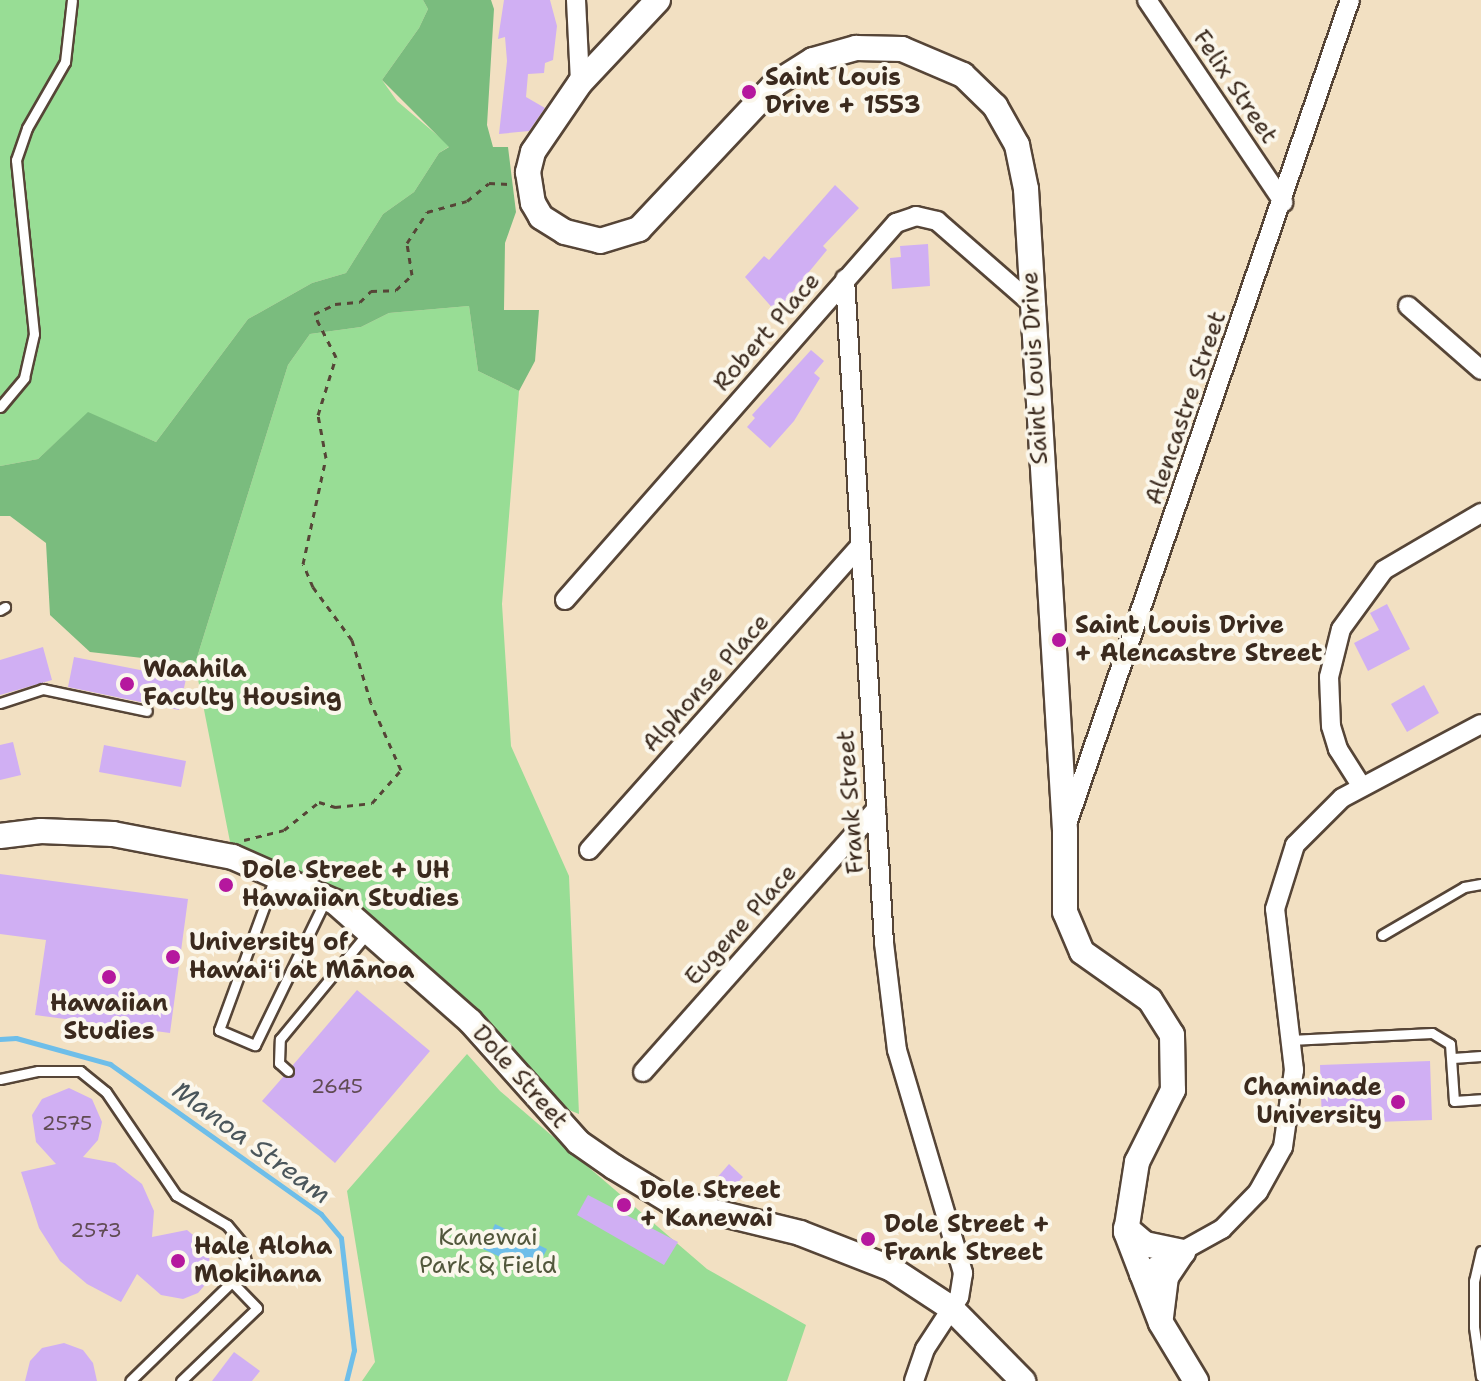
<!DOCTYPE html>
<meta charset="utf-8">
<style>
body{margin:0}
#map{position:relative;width:1481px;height:1381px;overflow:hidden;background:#f2e0c2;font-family:"Shantell Sans",sans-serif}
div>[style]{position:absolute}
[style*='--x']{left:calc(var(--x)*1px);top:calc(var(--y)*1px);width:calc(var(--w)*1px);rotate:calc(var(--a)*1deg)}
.green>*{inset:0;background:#98dd95}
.forest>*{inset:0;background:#7abc7e}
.water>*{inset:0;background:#6ebee9}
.stream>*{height:5px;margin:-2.5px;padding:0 2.5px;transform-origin:2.5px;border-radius:2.5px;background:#6ebee9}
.building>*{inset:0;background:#d0aff3}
.path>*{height:3px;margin-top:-1.5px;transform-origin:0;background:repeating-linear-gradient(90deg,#564537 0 6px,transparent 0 12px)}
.roads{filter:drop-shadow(2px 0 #564537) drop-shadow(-2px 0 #564537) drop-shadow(0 2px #564537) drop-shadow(0 -2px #564537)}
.lane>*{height:9px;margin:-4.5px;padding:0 4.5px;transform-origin:4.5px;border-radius:4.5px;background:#fff}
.street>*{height:18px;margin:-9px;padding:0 9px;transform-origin:9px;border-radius:9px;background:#fff}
.secondary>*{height:24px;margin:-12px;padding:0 12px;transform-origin:12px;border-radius:12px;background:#fff}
.dots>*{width:22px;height:22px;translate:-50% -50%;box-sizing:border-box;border:4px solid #fbf7ec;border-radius:50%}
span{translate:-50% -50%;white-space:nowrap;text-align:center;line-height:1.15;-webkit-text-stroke:8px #fbf7ec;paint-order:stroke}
.number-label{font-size:20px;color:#604b53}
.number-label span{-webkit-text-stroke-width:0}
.poi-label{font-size:24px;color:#3b2a1e;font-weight:700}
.left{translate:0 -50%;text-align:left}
.right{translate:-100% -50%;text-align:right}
.street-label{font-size:24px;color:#3b2a1e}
.park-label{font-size:24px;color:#52573c}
.water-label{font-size:26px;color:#4a565b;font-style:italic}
</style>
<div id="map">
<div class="green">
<div style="clip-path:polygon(0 0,423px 0,428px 9px,419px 28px,382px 80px,397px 101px,450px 146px,439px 153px,414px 192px,383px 214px,346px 273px,312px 283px,248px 319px,156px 442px,88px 413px,38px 459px,0 466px)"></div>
<div style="clip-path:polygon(469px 306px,478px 371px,519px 391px,502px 604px,511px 746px,569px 876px,579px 1114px,534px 1096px,335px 902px,233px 857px,195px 664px,288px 365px,310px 334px,361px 327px,389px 313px)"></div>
<div style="clip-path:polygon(467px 1054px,500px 1091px,707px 1269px,806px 1325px,787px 1381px,362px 1381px,375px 1362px,347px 1191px)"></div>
</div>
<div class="forest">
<div style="clip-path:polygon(423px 0,491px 0,494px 9px,487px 125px,493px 147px,508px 147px,516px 212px,505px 243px,504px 310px,539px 310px,535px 361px,519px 391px,478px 371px,469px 306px,389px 313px,361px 327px,310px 334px,288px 365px,195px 664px,90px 652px,50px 615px,46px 543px,10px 516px,0 516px,0 466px,38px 459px,88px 412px,156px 442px,248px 319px,312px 283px,346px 273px,383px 214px,414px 192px,439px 153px,449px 147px,382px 80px,419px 28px,428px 9px)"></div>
</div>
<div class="water">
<div style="clip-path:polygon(495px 1224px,547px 1249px,535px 1273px,483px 1249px)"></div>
</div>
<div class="stream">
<div style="--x:0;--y:1039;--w:16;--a:-4"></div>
<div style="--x:16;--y:1038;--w:98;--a:15.5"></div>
<div style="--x:110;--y:1064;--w:259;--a:35.4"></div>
<div style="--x:321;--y:1214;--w:31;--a:50"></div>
<div style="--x:341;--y:1238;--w:113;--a:83.4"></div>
<div style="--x:354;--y:1350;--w:32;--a:104"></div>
</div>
<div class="building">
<div style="clip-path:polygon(504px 0,550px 0,557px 26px,553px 60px,545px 63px,544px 73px,528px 74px,526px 97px,545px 108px,529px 131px,499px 134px,507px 61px,505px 37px,498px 39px)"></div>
<div style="clip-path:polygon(835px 185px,859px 208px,823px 246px,827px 250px,776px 312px,745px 277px,764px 256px,769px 260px)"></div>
<div style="clip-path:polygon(928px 244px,930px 286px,892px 289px,890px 258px,901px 257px,900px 246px)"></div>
<div style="clip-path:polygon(811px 350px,824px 361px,814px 373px,820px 378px,794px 421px,770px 448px,747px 427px,755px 418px,752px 415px)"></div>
<div style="clip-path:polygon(1387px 604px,1410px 649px,1368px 671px,1354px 643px,1379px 630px,1370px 613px)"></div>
<div style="clip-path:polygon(43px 647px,52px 680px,0 695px,0 660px)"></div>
<div style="clip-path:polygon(74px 657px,186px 679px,179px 710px,68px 687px)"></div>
<div style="clip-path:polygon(1424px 685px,1439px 713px,1407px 732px,1391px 704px)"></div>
<div style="clip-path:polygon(13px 742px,21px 775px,0 780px,0 745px)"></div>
<div style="clip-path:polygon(104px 745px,186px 761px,181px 787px,99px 772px)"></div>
<div style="clip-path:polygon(0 874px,188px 899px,170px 1033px,35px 1015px,46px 940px,0 934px)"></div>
<div style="clip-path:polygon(357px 990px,430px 1051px,335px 1163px,262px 1101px,283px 1077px,294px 1075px,293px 1065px)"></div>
<div style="clip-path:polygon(1430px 1061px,1432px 1120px,1322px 1124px,1320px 1065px)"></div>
<div style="clip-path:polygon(69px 1088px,92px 1099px,102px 1122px,98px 1140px,83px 1157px,115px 1163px,142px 1184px,154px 1211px,152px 1237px,187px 1230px,209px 1248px,210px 1279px,198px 1293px,183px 1299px,161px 1295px,137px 1274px,121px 1302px,87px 1284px,60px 1261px,39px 1228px,21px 1172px,56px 1164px,36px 1142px,32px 1115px,42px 1099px)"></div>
<div style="clip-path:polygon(729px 1164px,743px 1177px,730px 1191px,716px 1179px)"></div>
<div style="clip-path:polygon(588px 1195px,678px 1242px,664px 1265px,577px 1215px)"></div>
<div style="clip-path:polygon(64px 1343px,83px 1350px,93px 1363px,97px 1381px,25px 1381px,30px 1361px,42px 1348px)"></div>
<div style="clip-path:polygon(234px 1352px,260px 1371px,252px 1381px,212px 1381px)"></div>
</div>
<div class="path">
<div style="--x:244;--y:840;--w:41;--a:-14"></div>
<div style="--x:284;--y:830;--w:45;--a:-38.7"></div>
<div style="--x:319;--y:802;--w:17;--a:17"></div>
<div style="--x:335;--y:807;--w:37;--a:-6"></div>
<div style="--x:372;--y:803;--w:44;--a:-48.7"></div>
<div style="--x:401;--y:770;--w:73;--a:-114.1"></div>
<div style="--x:371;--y:703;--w:66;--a:-106.8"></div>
<div style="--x:352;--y:640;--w:66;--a:-126.3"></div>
<div style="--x:313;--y:587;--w:25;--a:-113"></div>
<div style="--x:303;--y:564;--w:108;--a:-77.8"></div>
<div style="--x:326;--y:458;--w:44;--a:-100.5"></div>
<div style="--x:318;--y:415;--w:61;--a:-72.8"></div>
<div style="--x:336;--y:357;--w:48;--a:-117.1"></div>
<div style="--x:314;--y:314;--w:23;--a:-25"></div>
<div style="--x:335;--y:304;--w:25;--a:-5"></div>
<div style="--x:360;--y:302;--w:16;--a:-45"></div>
<div style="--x:371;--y:291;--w:25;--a:-2"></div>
<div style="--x:396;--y:290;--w:22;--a:-43"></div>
<div style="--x:412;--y:275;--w:32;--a:-99"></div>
<div style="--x:407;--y:243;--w:37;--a:-57"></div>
<div style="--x:427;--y:212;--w:41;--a:-15.4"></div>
<div style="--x:467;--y:201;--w:28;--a:-39"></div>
<div style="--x:489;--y:183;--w:20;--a:3"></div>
</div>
<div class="roads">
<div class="lane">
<div style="--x:0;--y:407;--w:38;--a:-50"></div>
<div style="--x:24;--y:378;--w:45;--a:-77.2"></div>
<div style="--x:34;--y:334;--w:175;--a:-95.9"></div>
<div style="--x:16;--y:160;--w:34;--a:-71"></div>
<div style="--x:27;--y:128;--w:76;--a:-60.1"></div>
<div style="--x:65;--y:62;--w:62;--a:-83.6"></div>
<div style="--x:0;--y:610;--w:6;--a:-31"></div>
<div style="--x:0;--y:703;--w:45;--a:-18"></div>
<div style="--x:43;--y:689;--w:106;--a:11.9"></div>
<div style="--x:275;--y:877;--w:163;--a:110.1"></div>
<div style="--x:219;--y:1030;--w:39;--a:23"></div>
<div style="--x:255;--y:1045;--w:162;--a:-64.1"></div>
<div style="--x:1382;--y:935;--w:95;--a:-30.3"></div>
<div style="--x:1464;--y:887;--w:17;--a:-10"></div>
<div style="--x:1290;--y:1040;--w:142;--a:-2.8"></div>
<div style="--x:1432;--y:1033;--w:21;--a:31"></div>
<div style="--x:1450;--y:1044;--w:57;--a:86"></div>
<div style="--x:1454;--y:1101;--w:27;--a:-4"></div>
<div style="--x:1453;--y:1058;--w:28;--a:-4"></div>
<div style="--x:288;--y:1071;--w:12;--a:-138"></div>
<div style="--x:279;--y:1063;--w:24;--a:-88"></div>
<div style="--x:280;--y:1039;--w:136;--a:-50.4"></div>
<div style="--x:0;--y:1079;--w:39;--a:-12"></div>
<div style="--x:38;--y:1071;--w:42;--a:0"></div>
<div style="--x:80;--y:1071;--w:33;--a:39"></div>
<div style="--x:106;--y:1092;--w:125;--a:55.8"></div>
<div style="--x:176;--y:1195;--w:59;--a:30.5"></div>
<div style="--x:227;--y:1225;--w:23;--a:50"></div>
<div style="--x:242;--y:1243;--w:25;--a:78"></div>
<div style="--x:247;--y:1267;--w:163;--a:135.7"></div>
<div style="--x:1481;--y:1251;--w:31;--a:103"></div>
<div style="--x:1474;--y:1281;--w:46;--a:90"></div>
<div style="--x:1474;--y:1327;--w:50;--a:82"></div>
<div style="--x:181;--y:1381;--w:105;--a:-43.8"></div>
<div style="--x:257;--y:1308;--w:35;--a:-134"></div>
</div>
<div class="street">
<div style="--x:576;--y:0;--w:83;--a:87.2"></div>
<div style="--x:1147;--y:0;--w:244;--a:56"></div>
<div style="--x:845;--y:279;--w:665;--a:86.64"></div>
<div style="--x:884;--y:943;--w:108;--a:83.1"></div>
<div style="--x:897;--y:1050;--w:233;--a:73.5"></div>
<div style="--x:963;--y:1273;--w:24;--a:99"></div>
<div style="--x:959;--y:1297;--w:62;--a:123.2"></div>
<div style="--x:925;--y:1349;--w:34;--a:109"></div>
<div style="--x:1408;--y:306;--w:97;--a:41.2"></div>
<div style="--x:565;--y:600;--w:502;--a:-48.72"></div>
<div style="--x:896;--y:223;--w:21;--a:-19"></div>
<div style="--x:916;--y:216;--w:22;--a:13"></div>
<div style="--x:937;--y:221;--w:125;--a:41.1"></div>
<div style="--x:1362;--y:787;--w:45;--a:-122.3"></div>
<div style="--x:1338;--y:749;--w:24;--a:-107"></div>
<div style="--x:1331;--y:726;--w:49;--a:-92.3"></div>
<div style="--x:1329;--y:677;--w:49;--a:-76"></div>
<div style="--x:1341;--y:629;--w:73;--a:-53.9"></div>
<div style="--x:1384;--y:570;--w:113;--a:-30.4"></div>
<div style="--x:1067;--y:824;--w:871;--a:-71.05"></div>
<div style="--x:589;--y:850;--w:406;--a:-48.3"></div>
<div style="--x:643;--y:1072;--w:351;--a:-48.4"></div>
<div style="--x:1139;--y:1275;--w:95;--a:-29"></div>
<div style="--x:1222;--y:1229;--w:52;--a:-45.8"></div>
<div style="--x:1258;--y:1192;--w:51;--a:-60.9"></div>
<div style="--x:1283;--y:1147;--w:78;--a:-81.9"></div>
<div style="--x:1294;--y:1070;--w:162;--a:-96.7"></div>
<div style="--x:1275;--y:909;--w:67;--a:-72.6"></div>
<div style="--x:1295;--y:845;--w:66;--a:-45"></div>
<div style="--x:1342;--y:798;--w:157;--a:-28"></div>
</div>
<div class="secondary">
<div style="--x:658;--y:0;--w:114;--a:133.2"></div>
<div style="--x:580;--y:83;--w:83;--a:124.3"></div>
<div style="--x:533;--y:152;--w:21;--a:104"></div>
<div style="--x:528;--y:172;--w:31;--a:81"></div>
<div style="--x:533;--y:203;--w:16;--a:60"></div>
<div style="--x:541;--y:217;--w:28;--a:32"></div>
<div style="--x:565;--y:232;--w:36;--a:14"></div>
<div style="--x:600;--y:241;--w:41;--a:-17.1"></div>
<div style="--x:639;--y:229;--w:199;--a:-46.8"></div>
<div style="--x:775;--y:84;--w:45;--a:-32.3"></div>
<div style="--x:813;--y:60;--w:45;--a:-15.6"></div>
<div style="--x:856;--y:48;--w:46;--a:1.2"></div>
<div style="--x:902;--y:49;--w:66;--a:23.1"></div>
<div style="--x:963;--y:75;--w:45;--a:44.1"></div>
<div style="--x:995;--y:106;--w:45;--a:60.6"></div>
<div style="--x:1017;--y:145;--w:45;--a:78.4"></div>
<div style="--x:1026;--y:189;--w:643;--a:86.52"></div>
<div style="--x:1065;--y:831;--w:81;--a:90"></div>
<div style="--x:1065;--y:912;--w:43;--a:67"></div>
<div style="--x:1082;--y:952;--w:83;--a:35.2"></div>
<div style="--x:1150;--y:1000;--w:41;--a:57.8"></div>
<div style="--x:1172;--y:1035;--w:55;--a:89"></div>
<div style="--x:1173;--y:1090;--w:80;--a:116.6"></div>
<div style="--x:1137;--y:1162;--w:71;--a:98.9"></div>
<div style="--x:1126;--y:1232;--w:97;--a:69"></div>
<div style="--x:1161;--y:1323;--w:68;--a:58.9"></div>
<div style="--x:0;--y:836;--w:41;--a:-7"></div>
<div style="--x:41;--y:831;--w:72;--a:2.4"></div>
<div style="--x:113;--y:834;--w:122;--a:10.9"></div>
<div style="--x:233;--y:857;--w:111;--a:23.8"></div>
<div style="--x:335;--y:902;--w:180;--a:41.4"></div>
<div style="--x:470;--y:1021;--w:162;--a:48.2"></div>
<div style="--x:578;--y:1142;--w:44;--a:34.8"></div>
<div style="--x:614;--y:1167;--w:66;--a:31.3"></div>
<div style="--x:670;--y:1201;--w:134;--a:13.8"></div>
<div style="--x:800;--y:1233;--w:97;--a:21.3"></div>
<div style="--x:890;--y:1268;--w:73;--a:33.3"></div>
<div style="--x:951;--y:1308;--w:103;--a:45.4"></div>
<div style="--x:1126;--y:1228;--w:25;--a:40"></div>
<div style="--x:1145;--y:1244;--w:39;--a:12"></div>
<div style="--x:1161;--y:1317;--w:40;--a:-82.9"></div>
<div style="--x:1166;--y:1277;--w:30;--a:-56"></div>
</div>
</div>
<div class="dots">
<div style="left:749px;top:92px;background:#b5179e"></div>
<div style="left:1059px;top:640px;background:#b5179e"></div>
<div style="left:127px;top:684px;background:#b5179e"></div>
<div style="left:226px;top:885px;background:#b5179e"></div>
<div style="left:173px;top:957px;background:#b5179e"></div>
<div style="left:109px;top:977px;background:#b5179e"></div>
<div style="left:1398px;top:1102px;background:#b5179e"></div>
<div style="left:624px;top:1205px;background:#b5179e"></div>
<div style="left:868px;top:1239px;background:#b5179e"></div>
<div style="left:178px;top:1261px;background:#b5179e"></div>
</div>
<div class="number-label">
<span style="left:337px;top:1086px">2645</span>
<span style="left:67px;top:1123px">2575</span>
<span style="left:96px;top:1230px">2573</span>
</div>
<div class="poi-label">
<span class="left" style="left:765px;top:92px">Saint Louis<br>Drive + 1553</span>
<span class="left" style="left:1075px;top:640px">Saint Louis Drive<br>+ Alencastre Street</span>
<span class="left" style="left:143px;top:684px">Waahila<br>Faculty Housing</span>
<span class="left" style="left:242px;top:885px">Dole Street + UH<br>Hawaiian Studies</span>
<span class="left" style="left:189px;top:957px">University of<br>Hawaiʻi at Mānoa</span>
<span style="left:109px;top:1018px">Hawaiian<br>Studies</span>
<span class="right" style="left:1382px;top:1102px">Chaminade<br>University</span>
<span class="left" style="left:640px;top:1205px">Dole Street<br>+ Kanewai</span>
<span class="left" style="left:884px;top:1239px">Dole Street +<br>Frank Street</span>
<span class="left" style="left:194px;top:1261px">Hale Aloha<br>Mokihana</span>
</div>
<div class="street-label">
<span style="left:1235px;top:87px;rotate:56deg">Felix Street</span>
<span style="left:767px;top:332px;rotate:-49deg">Robert Place</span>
<span style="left:1035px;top:368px;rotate:-93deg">Saint Louis Drive</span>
<span style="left:1186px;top:408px;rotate:-71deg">Alencastre Street</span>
<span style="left:706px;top:683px;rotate:-48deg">Alphonse Place</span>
<span style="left:851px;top:802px;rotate:-94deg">Frank Street</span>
<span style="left:741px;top:925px;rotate:-48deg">Eugene Place</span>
<span style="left:520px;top:1077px;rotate:48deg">Dole Street</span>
</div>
<div class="park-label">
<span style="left:488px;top:1252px">Kanewai<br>Park &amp; Field</span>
</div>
<div class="water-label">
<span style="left:252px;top:1142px;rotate:36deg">Manoa Stream</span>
</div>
</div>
